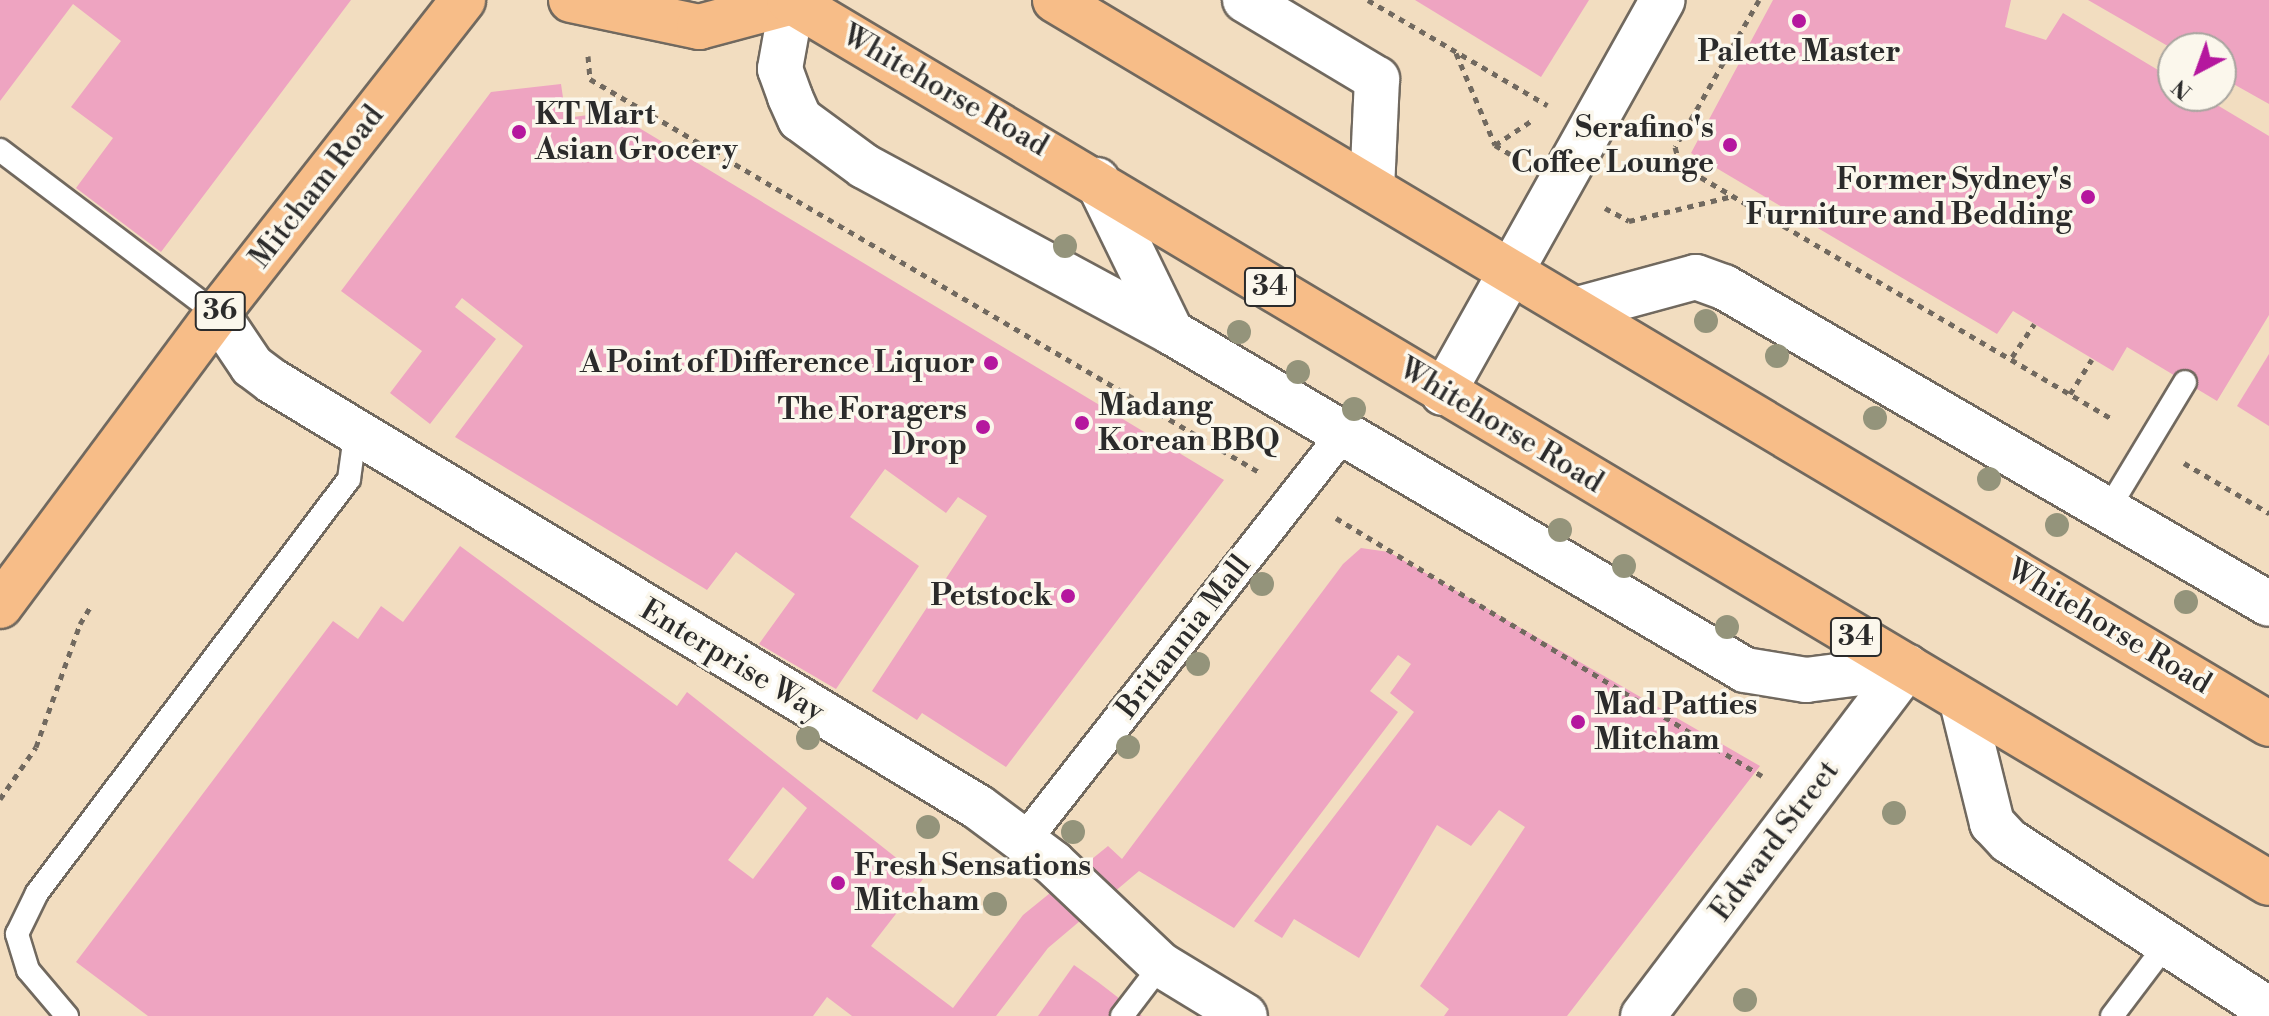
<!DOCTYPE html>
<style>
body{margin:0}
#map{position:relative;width:2269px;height:1016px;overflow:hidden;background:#f2ddc0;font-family:"Libre Bodoni",serif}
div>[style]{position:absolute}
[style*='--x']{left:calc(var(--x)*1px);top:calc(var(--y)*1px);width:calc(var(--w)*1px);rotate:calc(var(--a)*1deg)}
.building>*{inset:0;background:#eea4c1}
.path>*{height:5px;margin-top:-2.5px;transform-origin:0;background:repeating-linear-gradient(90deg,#71695f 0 6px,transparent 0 12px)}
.roads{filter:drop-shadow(2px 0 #71695f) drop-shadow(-2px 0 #71695f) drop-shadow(0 2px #71695f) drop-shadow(0 -2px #71695f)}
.service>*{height:22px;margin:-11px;padding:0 11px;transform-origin:11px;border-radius:11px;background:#fff}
.pedestrian>*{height:32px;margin:-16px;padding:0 16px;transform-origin:16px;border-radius:16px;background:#fff}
.minor>*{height:44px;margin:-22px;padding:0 22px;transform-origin:22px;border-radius:22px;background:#fff}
.primary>*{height:44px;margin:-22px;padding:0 22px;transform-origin:22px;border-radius:22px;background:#f7bd88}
.trunk>*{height:44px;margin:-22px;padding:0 22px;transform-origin:22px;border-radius:22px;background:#f7bd88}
.trees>*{width:24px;height:24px;margin:-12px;border-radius:50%;background:#94947b}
.dots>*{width:22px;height:22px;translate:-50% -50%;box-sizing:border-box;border:4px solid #fbf7ec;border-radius:50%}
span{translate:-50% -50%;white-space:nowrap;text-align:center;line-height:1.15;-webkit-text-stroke:7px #fbf7ec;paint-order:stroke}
.shield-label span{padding:2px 6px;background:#fbf7ec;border:2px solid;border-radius:6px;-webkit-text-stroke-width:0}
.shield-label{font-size:28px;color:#2b2b2b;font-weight:700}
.poi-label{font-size:30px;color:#2b2b2b;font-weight:700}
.left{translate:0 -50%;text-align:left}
.right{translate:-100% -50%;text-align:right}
.street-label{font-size:30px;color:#2b2b2b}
.north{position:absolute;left:2157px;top:32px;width:80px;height:80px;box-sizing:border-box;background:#fbf7ec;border:2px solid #a8a59f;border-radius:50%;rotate:221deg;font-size:22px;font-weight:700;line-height:32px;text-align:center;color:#2b2b2b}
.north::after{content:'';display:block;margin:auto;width:28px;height:36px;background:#b5179e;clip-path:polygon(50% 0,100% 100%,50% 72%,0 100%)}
</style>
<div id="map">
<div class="building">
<div style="clip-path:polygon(0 0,351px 0,161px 252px,76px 188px,113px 138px,71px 107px,121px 41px,73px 4px,0 101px)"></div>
<div style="clip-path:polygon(1415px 0,1589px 0,1541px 77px)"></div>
<div style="clip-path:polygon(1773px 0,2011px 0,2005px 27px,2046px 40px,2063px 13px,2173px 79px,2173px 96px,2202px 96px,2269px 136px,2269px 315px,2217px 401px,2127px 347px,2113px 371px,2013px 311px,1997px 334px,1691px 153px)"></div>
<div style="clip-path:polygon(2088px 0,2269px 0,2269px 104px,2221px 77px,2221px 48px,2173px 49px)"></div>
<div style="clip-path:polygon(561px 84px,566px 118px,603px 113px,606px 108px,1224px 480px,1006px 767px,922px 713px,917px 720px,872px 691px,987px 516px,958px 497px,946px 513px,885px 469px,850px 517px,919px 566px,836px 689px,759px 644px,795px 594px,736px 552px,707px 590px,455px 437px,523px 346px,462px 298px,455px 307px,496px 339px,430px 424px,390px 393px,422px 351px,341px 291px,491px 92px)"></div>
<div style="clip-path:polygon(2269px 354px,2269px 426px,2237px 406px)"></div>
<div style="clip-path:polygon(evenodd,460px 546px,677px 706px,687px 692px,923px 879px,871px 946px,953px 1008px,1023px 915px,1108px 846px,1122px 859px,1343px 564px,1361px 548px,1389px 552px,1760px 766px,1567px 1016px,1444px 1016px,1449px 1009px,1420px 986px,1525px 827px,1499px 810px,1471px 846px,1437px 825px,1359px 958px,1294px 919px,1282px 938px,1254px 921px,1414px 712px,1390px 693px,1411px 664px,1398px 655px,1370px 691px,1398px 712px,1234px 928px,1139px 871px,1048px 948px,996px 1016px,852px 1016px,827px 997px,813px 1016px,148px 1016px,76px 962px,333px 621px,358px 639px,381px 606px,403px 622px,460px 546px,783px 787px,807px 808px,753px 879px,728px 860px,783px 787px)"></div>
<div style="clip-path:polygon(1074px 965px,1098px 982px,1142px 1016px,1038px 1016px)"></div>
</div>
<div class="path">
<div style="--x:1368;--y:0;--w:208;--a:30.4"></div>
<div style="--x:1759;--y:0;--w:169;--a:119.7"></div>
<div style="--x:1675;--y:147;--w:19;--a:74"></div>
<div style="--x:1680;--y:165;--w:503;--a:30.44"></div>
<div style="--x:1456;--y:53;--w:100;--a:67"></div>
<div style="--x:1495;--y:145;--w:26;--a:31"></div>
<div style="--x:588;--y:56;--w:23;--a:85"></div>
<div style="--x:590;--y:79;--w:776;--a:30.43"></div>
<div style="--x:1495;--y:145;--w:47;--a:-33.7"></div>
<div style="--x:1605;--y:208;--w:27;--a:28"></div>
<div style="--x:1629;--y:221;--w:107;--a:-13.5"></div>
<div style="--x:2012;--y:357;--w:40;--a:-56"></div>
<div style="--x:2070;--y:394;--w:41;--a:-57.8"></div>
<div style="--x:2184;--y:463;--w:99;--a:30.5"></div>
<div style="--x:1336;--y:518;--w:498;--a:31.2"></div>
<div style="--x:0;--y:799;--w:63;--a:-55.3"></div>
<div style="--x:36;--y:747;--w:131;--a:-70.3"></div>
<div style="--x:80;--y:624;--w:21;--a:-59"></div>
</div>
<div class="roads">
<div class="service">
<div style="--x:0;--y:150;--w:272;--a:37.1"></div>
<div style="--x:2109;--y:508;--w:147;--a:-58.9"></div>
<div style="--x:67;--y:1016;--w:60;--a:-130.3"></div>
<div style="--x:28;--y:970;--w:38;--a:-107"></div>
<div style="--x:17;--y:934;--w:46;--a:-64"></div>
<div style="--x:37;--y:893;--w:518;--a:-53"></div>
<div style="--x:349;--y:479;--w:43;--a:-82.1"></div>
<div style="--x:1122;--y:1016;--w:64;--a:-52.6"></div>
<div style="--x:2112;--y:1016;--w:88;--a:-52.9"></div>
</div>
<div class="pedestrian">
<div style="--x:1024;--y:841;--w:519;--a:-51.89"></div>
</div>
<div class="minor">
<div style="--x:1245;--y:0;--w:154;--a:30.9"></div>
<div style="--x:1377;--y:79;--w:109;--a:92.6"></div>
<div style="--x:792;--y:2;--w:68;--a:100.2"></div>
<div style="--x:780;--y:69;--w:30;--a:70"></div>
<div style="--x:790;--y:97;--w:24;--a:66"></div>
<div style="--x:800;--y:119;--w:79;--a:36.3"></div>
<div style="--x:864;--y:166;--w:349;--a:28.4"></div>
<div style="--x:1171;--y:332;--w:666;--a:30.49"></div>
<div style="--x:1745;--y:670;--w:62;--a:9.3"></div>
<div style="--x:1806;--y:680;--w:102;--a:-7.3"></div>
<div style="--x:1097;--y:180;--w:169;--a:64"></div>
<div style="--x:1578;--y:309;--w:122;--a:-15.2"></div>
<div style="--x:1696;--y:277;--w:30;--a:20"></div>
<div style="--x:1724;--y:287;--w:630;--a:30.18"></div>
<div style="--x:217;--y:314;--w:63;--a:56.1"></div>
<div style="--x:252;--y:366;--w:25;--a:37"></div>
<div style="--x:272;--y:381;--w:825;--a:31.11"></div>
<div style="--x:978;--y:807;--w:94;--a:36.7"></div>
<div style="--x:1053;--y:863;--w:149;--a:43.4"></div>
<div style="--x:1161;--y:965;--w:98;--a:31.3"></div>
<div style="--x:1443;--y:393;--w:450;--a:-60.8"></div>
<div style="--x:1962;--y:702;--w:125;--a:76.1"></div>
<div style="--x:1992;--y:823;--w:25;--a:47"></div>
<div style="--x:2009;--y:841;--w:310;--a:33"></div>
<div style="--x:1643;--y:1016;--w:438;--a:-52.9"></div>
</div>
<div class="primary">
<div style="--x:571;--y:0;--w:131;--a:11.9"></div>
<div style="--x:699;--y:27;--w:96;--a:-15"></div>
<div style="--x:0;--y:606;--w:364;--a:-53.4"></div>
<div style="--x:217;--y:314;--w:399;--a:-51.9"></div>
</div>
<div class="trunk">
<div style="--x:789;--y:0;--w:1723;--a:30.82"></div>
<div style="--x:1055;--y:0;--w:1413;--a:30.81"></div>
</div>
</div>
<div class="trees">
<div style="left:1065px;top:246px"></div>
<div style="left:1706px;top:321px"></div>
<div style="left:1239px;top:332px"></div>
<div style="left:1777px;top:356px"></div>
<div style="left:1298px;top:372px"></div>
<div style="left:1354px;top:409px"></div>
<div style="left:1875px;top:418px"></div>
<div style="left:1989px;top:479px"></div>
<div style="left:2057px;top:525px"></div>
<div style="left:1560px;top:530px"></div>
<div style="left:1624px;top:566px"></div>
<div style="left:1262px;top:584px"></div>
<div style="left:2186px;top:602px"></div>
<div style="left:1727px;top:627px"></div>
<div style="left:1198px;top:664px"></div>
<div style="left:808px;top:738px"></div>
<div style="left:1128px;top:747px"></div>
<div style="left:1894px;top:813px"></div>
<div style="left:928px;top:827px"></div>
<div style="left:1073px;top:832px"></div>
<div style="left:995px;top:904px"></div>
<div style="left:1745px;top:1000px"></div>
</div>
<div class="dots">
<div style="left:1799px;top:21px;background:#b5179e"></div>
<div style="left:519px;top:132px;background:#b5179e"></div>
<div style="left:1730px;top:145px;background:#b5179e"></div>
<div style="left:2088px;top:197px;background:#b5179e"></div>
<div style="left:991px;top:363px;background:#b5179e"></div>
<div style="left:1082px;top:423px;background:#b5179e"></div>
<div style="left:983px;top:427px;background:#b5179e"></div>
<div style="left:1068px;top:596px;background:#b5179e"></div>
<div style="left:1578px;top:722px;background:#b5179e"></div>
<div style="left:838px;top:883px;background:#b5179e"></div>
</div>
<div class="shield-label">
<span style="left:1270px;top:287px">34</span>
<span style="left:220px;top:311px">36</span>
<span style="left:1856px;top:637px">34</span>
</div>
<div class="poi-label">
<span style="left:1799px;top:52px">Palette Master</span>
<span class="left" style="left:535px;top:132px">KT Mart<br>Asian Grocery</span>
<span class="right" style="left:1714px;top:145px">Serafino's<br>Coffee Lounge</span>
<span class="right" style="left:2072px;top:197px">Former Sydney's<br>Furniture and Bedding</span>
<span class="right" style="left:975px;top:363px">A Point of Difference Liquor</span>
<span class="left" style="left:1098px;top:423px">Madang<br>Korean BBQ</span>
<span class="right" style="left:967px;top:427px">The Foragers<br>Drop</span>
<span class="right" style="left:1052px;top:596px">Petstock</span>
<span class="left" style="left:1594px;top:722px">Mad Patties<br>Mitcham</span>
<span class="left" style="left:854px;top:883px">Fresh Sensations<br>Mitcham</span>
</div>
<div class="street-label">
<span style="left:945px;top:91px;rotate:30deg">Whitehorse Road</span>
<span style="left:317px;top:187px;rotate:-52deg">Mitcham Road</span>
<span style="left:1501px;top:426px;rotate:31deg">Whitehorse Road</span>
<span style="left:2109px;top:627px;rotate:31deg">Whitehorse Road</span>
<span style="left:1184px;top:637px;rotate:-52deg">Britannia Mall</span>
<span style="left:732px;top:661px;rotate:31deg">Enterprise Way</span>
<span style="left:1775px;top:841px;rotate:-53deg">Edward Street</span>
</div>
<div class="north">N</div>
</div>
